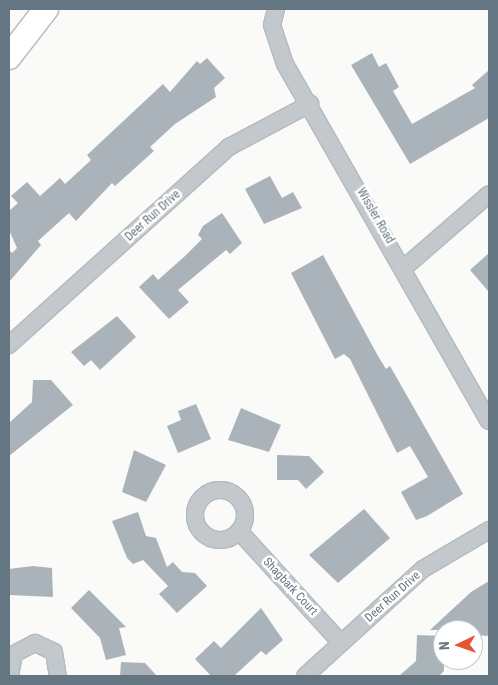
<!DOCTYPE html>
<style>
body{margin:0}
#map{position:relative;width:498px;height:685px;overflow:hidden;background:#fafaf8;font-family:"Roboto Condensed",sans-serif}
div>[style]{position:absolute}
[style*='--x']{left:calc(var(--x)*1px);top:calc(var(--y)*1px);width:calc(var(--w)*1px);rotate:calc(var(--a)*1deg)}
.building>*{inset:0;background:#aab3b9}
.roads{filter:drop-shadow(1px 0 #b3babf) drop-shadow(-1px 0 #b3babf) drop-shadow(0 1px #b3babf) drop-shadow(0 -1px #b3babf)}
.street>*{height:16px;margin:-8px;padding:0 8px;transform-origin:8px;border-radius:8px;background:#c3c8cc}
.street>.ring{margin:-8px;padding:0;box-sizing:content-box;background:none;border:16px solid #c3c8cc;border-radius:50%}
.secondary>*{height:24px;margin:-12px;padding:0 12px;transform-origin:12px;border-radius:12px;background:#fff}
span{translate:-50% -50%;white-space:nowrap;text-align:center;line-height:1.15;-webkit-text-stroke:5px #fff;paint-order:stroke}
.street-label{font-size:12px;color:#657683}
.frame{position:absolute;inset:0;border:10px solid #657683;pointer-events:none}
.north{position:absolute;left:433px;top:620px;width:50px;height:50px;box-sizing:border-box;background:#fff;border:1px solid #c1c8cd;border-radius:50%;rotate:267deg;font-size:14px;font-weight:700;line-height:20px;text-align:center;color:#657683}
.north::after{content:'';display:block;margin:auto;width:18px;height:22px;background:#e4572e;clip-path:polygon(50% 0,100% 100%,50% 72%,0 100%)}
</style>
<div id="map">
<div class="building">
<div style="clip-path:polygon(372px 53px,379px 67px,386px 63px,399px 87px,393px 91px,412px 124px,475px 88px,472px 85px,489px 70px,489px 118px,410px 164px,351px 65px)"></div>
<div style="clip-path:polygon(207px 58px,225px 78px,214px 88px,216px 97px,175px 124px,150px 147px,154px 151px,115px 186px,112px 183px,76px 221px,69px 213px,38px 241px,41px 245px,9px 282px,9px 250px,12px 253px,17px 248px,9px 230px,9px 211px,18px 203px,11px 196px,27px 182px,40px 196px,60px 178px,65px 184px,91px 160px,87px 155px,163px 84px,170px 92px,197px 61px,200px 64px)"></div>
<div style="clip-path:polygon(270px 176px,282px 198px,293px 192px,302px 208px,264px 224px,245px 189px)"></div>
<div style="clip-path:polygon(222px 213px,242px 243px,230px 254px,226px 250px,178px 290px,189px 302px,169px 319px,139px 287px,153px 274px,158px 280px,185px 256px,202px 239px,198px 235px,203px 226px)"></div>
<div style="clip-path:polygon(489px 253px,489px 292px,470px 270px)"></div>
<div style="clip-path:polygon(323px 255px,378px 356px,386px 369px,390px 366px,463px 494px,427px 516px,416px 520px,401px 492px,428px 477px,410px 446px,397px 453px,350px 359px,344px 354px,335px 359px,291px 273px)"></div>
<div style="clip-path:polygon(117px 316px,136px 337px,100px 370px,91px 360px,84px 366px,71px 352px)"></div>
<div style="clip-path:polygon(33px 380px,51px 380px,73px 405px,9px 456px,9px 423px,32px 402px)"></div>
<div style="clip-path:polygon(196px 404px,211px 439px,178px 453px,167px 426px,181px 420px,178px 411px)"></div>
<div style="clip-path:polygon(241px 408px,281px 425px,269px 452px,228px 440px)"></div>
<div style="clip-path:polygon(134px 450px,166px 465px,146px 502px,122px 492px)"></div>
<div style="clip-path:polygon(277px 455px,309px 456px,324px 472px,306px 489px,298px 480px,277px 480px)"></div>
<div style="clip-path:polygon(364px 509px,390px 538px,338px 583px,309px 555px)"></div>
<div style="clip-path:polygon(138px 512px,146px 536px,156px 538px,167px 567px,173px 562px,182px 572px,195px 573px,207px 586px,177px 613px,159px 594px,168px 586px,143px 560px,133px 564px,127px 558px,112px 521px)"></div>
<div style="clip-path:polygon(33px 566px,52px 568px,53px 597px,10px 595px,9px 569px)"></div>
<div style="clip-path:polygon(489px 581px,489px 636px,473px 635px,473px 630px,430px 630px,471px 592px)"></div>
<div style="clip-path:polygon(89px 590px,126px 627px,119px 628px,126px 655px,106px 660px,100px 638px,71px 608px)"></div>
<div style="clip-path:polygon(261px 608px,283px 640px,266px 655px,261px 651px,234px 676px,211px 676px,195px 659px,214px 641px,221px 648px)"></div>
<div style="clip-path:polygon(417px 635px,443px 636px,444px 671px,439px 676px,399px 676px,416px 661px)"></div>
<div style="clip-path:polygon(121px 662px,145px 663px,157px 676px,120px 676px)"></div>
</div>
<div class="roads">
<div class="street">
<div style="--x:276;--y:9;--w:16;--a:104"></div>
<div style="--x:272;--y:25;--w:41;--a:71.6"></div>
<div style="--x:285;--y:64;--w:411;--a:60.3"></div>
<div style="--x:405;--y:267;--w:111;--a:-41"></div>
<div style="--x:9;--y:345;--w:296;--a:-42"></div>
<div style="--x:229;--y:147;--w:92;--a:-28"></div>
<div class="ring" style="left:195px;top:490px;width:34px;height:34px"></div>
<div style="--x:239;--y:531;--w:151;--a:47.7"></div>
<div style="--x:10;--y:676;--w:22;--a:-80"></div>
<div style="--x:14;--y:654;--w:24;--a:-28"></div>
<div style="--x:35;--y:643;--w:21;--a:25"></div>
<div style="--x:54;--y:652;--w:24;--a:81"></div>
<div style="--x:305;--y:676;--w:159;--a:-42.2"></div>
<div style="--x:423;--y:569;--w:77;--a:-30.6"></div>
</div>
<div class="secondary">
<div style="--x:9;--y:57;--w:61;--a:-52.4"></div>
</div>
</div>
<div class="street-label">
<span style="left:153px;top:216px;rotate:-42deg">Deer Run Drive</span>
<span style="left:375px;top:216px;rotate:60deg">Wissler Road</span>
<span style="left:290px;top:587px;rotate:47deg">Shagbark Court</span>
<span style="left:393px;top:597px;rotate:-42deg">Deer Run Drive</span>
</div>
<div class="frame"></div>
<div class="north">N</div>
</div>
